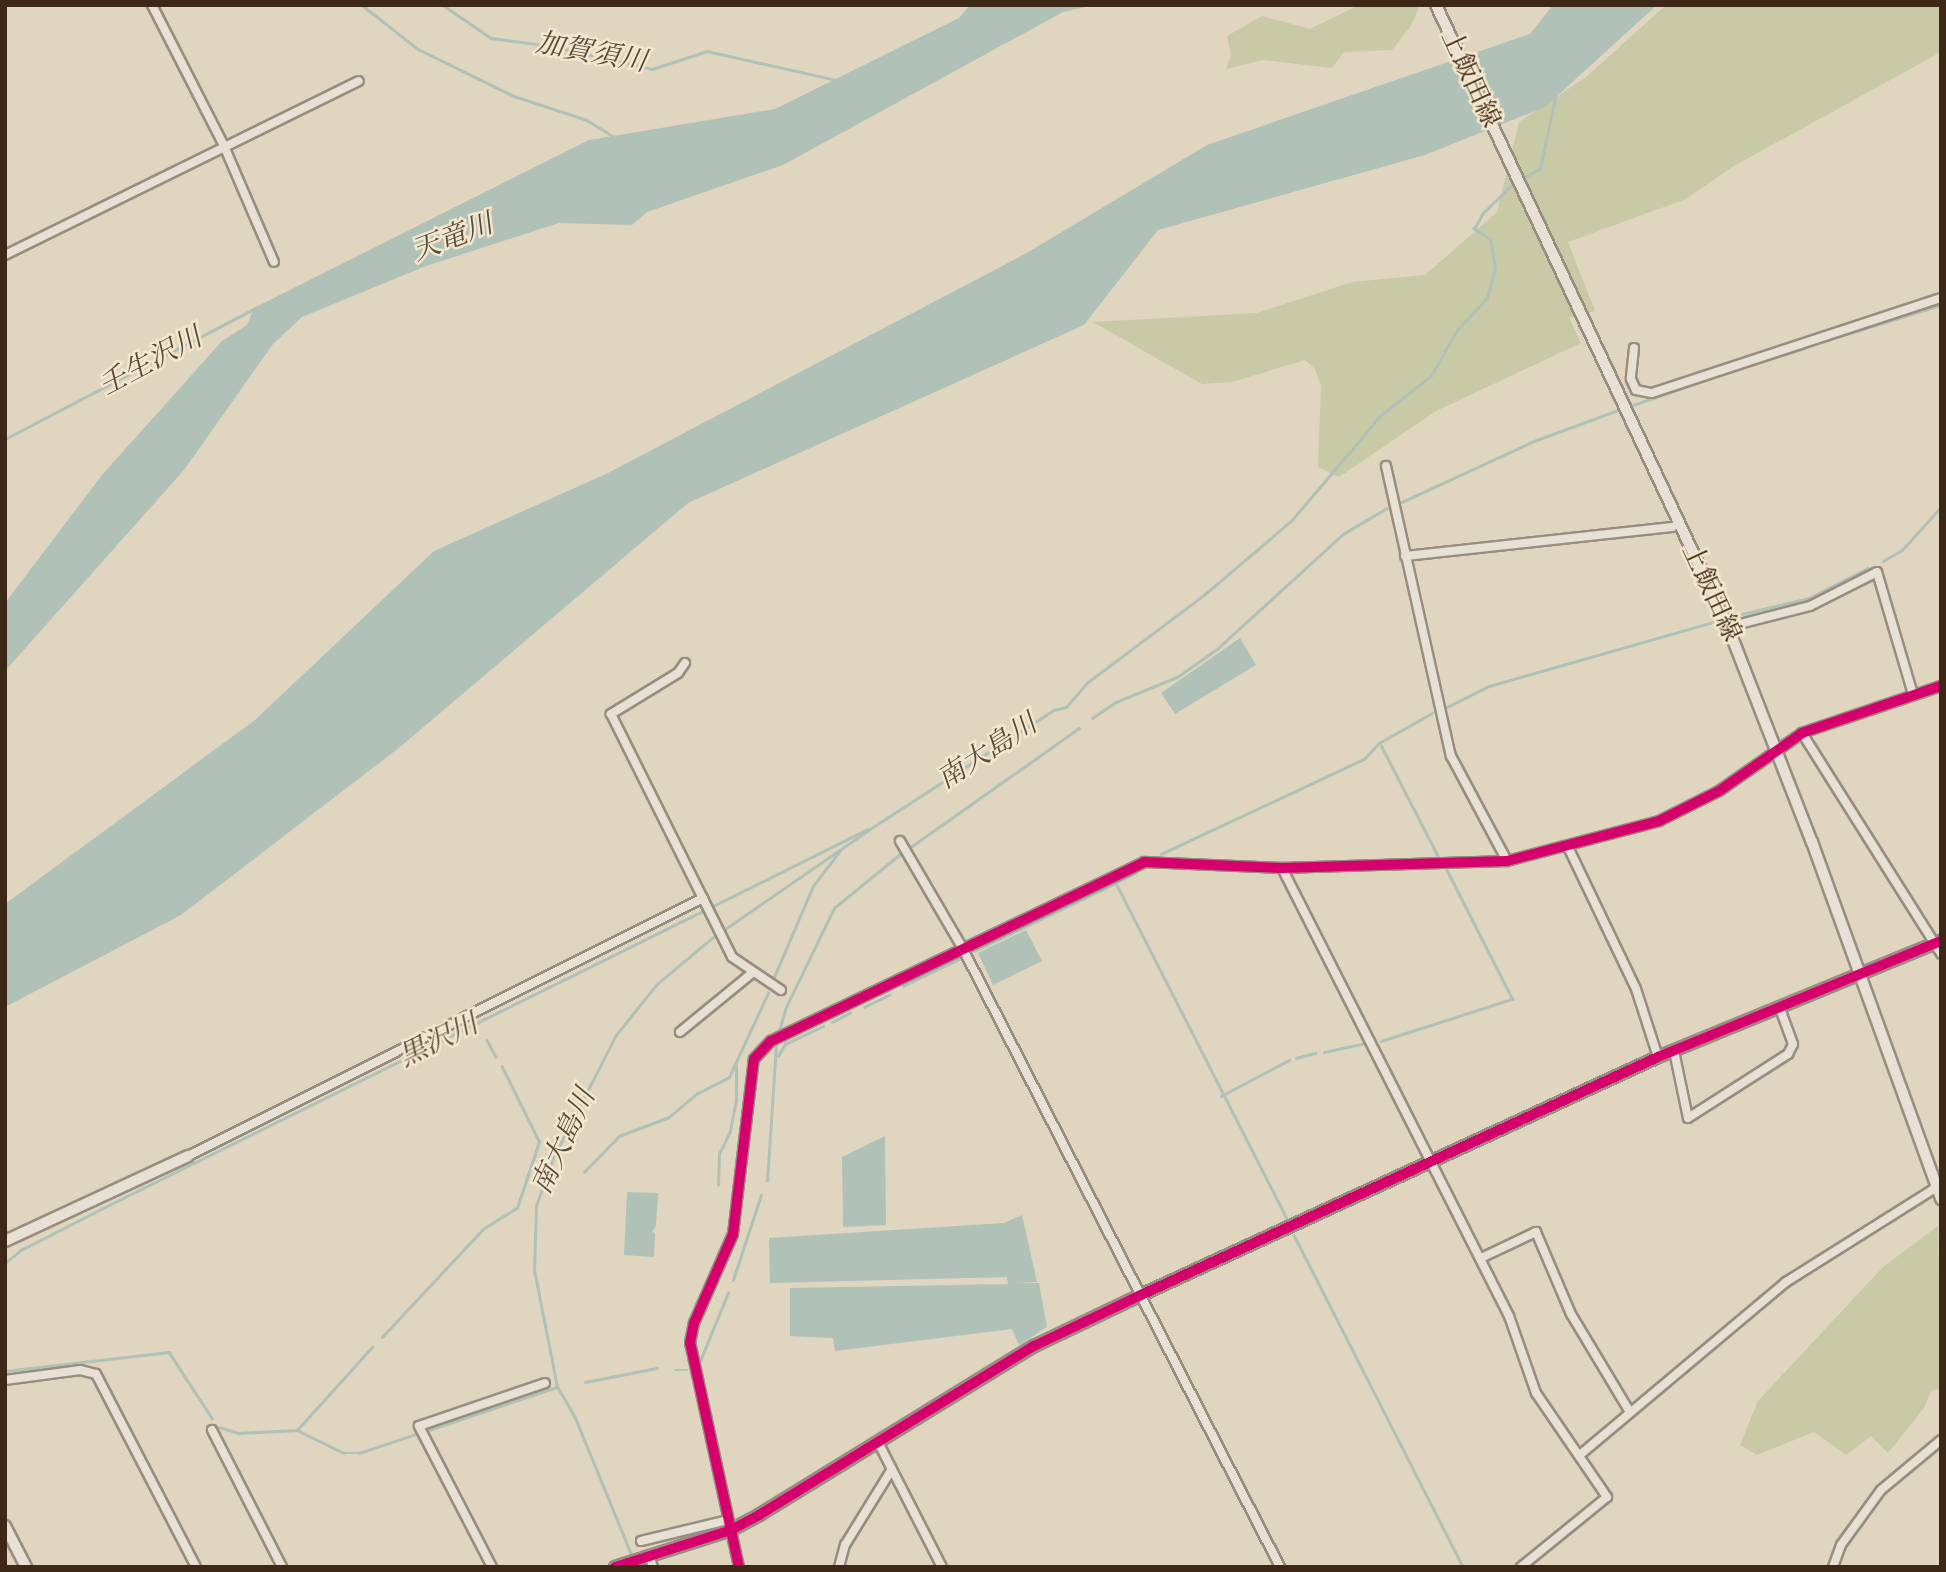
<!DOCTYPE html>
<meta charset="utf-8">
<style>
body{margin:0}
#map{position:relative;width:1946px;height:1572px;overflow:hidden;background:#e0d5bf;font-family:"IM FELL English","Noto Serif JP",serif}
div>[style]{position:absolute}
[style*='--x']{left:calc(var(--x)*1px);top:calc(var(--y)*1px);width:calc(var(--w)*1px);rotate:calc(var(--a)*1deg)}
.green>*{inset:0;background:#c7caa5}
.water>*{inset:0;background:#b0c1b8}
.stream>*{height:2.5px;margin:-1.25px;padding:0 1.25px;transform-origin:1.25px;border-radius:1.25px;background:#b0c1b8}
.roads{filter:drop-shadow(2px 0 #978e80) drop-shadow(-2px 0 #978e80) drop-shadow(0 2px #978e80) drop-shadow(0 -2px #978e80)}
.minor>*{height:8px;margin:-4px;padding:0 4px;transform-origin:4px;border-radius:4px;background:#e6e0d5}
.tertiary>*{height:10px;margin:-5px;padding:0 5px;transform-origin:5px;border-radius:5px;background:#e6e0d5}
.secondary>*{height:10px;margin:-5px;padding:0 5px;transform-origin:5px;border-radius:5px;background:#e6e0d5}
.cycleway>*{height:10px;margin:-5px;padding:0 5px;transform-origin:5px;border-radius:5px;background:#d6006c}
span{translate:-50% -50%;white-space:nowrap;text-align:center;line-height:1.15;-webkit-text-stroke:5px #f4e7cc;paint-order:stroke}
.street-label{font-size:26px;color:#3d2717}
.water-label{font-size:28px;color:#554c3e;font-style:italic}
.frame{position:absolute;inset:0;border:7px solid #3d2717;pointer-events:none}
</style>
<div id="map">
<div class="green">
<div style="clip-path:polygon(1359px 5px,1419px 7px,1411px 26px,1392px 50px,1344px 52px,1332px 68px,1263px 60px,1226px 69px,1231px 55px,1227px 36px,1262px 16px,1310px 29px)"></div>
<div style="clip-path:polygon(1666px 5px,1941px 5px,1941px 52px,1732px 167px,1686px 199px,1568px 242px,1595px 311px,1569px 318px,1581px 343px,1436px 411px,1339px 477px,1318px 467px,1321px 386px,1315px 369px,1305px 360px,1232px 382px,1202px 384px,1093px 322px,1257px 313px,1352px 282px,1425px 275px,1497px 212px,1519px 122px,1586px 77px)"></div>
<div style="clip-path:polygon(1938px 1226px,1941px 1388px,1931px 1391px,1924px 1408px,1888px 1453px,1871px 1436px,1846px 1455px,1814px 1432px,1757px 1455px,1740px 1445px,1758px 1401px,1883px 1267px)"></div>
</div>
<div class="water">
<div style="clip-path:polygon(970px 5px,1094px 5px,1063px 12px,783px 165px,647px 212px,632px 225px,559px 223px,426px 266px,302px 317px,273px 344px,184px 470px,5px 671px,5px 603px,102px 475px,222px 341px,247px 325px,254px 308px,589px 140px,775px 109px,959px 18px)"></div>
<div style="clip-path:polygon(1553px 5px,1657px 5px,1545px 107px,1425px 155px,1158px 230px,1084px 325px,688px 503px,400px 747px,181px 915px,5px 1007px,5px 904px,255px 720px,434px 551px,608px 473px,1025px 254px,1207px 145px,1530px 34px)"></div>
<div style="clip-path:polygon(1240px 638px,1256px 665px,1175px 714px,1161px 693px)"></div>
<div style="clip-path:polygon(1026px 930px,1042px 961px,993px 985px,978px 953px)"></div>
<div style="clip-path:polygon(885px 1136px,886px 1225px,843px 1227px,842px 1157px)"></div>
<div style="clip-path:polygon(627px 1192px,658px 1193px,656px 1226px,652px 1232px,655px 1233px,654px 1257px,624px 1255px)"></div>
<div style="clip-path:polygon(1022px 1215px,1037px 1282px,1014px 1283px,1039px 1283px,1047px 1327px,1019px 1345px,1012px 1329px,835px 1351px,833px 1338px,790px 1336px,790px 1288px,1008px 1284px,1007px 1277px,770px 1283px,769px 1238px,1004px 1223px)"></div>
</div>
<div class="stream">
<div style="--x:362;--y:5;--w:71;--a:38.2"></div>
<div style="--x:418;--y:49;--w:107;--a:26.1"></div>
<div style="--x:514;--y:96;--w:77;--a:18.2"></div>
<div style="--x:587;--y:120;--w:32;--a:32"></div>
<div style="--x:443;--y:5;--w:58;--a:34.5"></div>
<div style="--x:491;--y:38;--w:61;--a:7.6"></div>
<div style="--x:551;--y:46;--w:104;--a:12.8"></div>
<div style="--x:652;--y:69;--w:58;--a:-18.1"></div>
<div style="--x:707;--y:51;--w:133;--a:12.6"></div>
<div style="--x:1521;--y:179;--w:21;--a:-28"></div>
<div style="--x:1540;--y:169;--w:74;--a:-78.2"></div>
<div style="--x:1817;--y:343;--w:130;--a:-17"></div>
<div style="--x:1753;--y:364;--w:54;--a:-17.1"></div>
<div style="--x:1627;--y:407;--w:92;--a:-19"></div>
<div style="--x:5;--y:439;--w:283;--a:-27.6"></div>
<div style="--x:1402;--y:502;--w:145;--a:-24.8"></div>
<div style="--x:1534;--y:441;--w:93;--a:-20.2"></div>
<div style="--x:1883;--y:561;--w:22;--a:-30"></div>
<div style="--x:1902;--y:550;--w:58;--a:-47.8"></div>
<div style="--x:1742;--y:614;--w:69;--a:-13.4"></div>
<div style="--x:1809;--y:598;--w:66;--a:-27"></div>
<div style="--x:1447;--y:707;--w:47;--a:-26.6"></div>
<div style="--x:1489;--y:686;--w:237;--a:-15.9"></div>
<div style="--x:1092;--y:718;--w:29;--a:-34"></div>
<div style="--x:1116;--y:702;--w:66;--a:-22.3"></div>
<div style="--x:1177;--y:677;--w:49;--a:-35"></div>
<div style="--x:1217;--y:649;--w:171;--a:-42.4"></div>
<div style="--x:1343;--y:534;--w:51;--a:-30.6"></div>
<div style="--x:1380;--y:743;--w:129;--a:62.8"></div>
<div style="--x:912;--y:846;--w:204;--a:-35.2"></div>
<div style="--x:1161;--y:854;--w:224;--a:-25.1"></div>
<div style="--x:1364;--y:759;--w:22;--a:-47"></div>
<div style="--x:1379;--y:743;--w:61;--a:-29.5"></div>
<div style="--x:1136;--y:873;--w:22;--a:153"></div>
<div style="--x:1116;--y:883;--w:376;--a:63"></div>
<div style="--x:711;--y:907;--w:175;--a:-26.4"></div>
<div style="--x:974;--y:951;--w:157;--a:-25.6"></div>
<div style="--x:774;--y:977;--w:99;--a:-66.8"></div>
<div style="--x:813;--y:886;--w:43;--a:-52.6"></div>
<div style="--x:903;--y:986;--w:67;--a:-25.8"></div>
<div style="--x:864;--y:1007;--w:28;--a:-26"></div>
<div style="--x:832;--y:1022;--w:20;--a:-27"></div>
<div style="--x:779;--y:1031;--w:25;--a:-74"></div>
<div style="--x:786;--y:1007;--w:110;--a:-64.1"></div>
<div style="--x:834;--y:908;--w:84;--a:-39.2"></div>
<div style="--x:487;--y:1040;--w:19;--a:62"></div>
<div style="--x:1381;--y:1041;--w:138;--a:-17.8"></div>
<div style="--x:1512;--y:999;--w:148;--a:-116.9"></div>
<div style="--x:1324;--y:1052;--w:43;--a:-12.1"></div>
<div style="--x:778;--y:1056;--w:14;--a:-60"></div>
<div style="--x:785;--y:1044;--w:42;--a:-25.3"></div>
<div style="--x:1296;--y:1058;--w:20;--a:-15"></div>
<div style="--x:1221;--y:1096;--w:77;--a:-27.9"></div>
<div style="--x:584;--y:1172;--w:50;--a:-45.8"></div>
<div style="--x:619;--y:1136;--w:53;--a:-20.8"></div>
<div style="--x:669;--y:1117;--w:38;--a:-40"></div>
<div style="--x:698;--y:1093;--w:35;--a:-27"></div>
<div style="--x:729;--y:1077;--w:93;--a:-65.1"></div>
<div style="--x:767;--y:1181;--w:136;--a:-86.2"></div>
<div style="--x:718;--y:1185;--w:31;--a:-88"></div>
<div style="--x:719;--y:1154;--w:25;--a:-64"></div>
<div style="--x:730;--y:1131;--w:33;--a:-79"></div>
<div style="--x:736;--y:1099;--w:33;--a:-90"></div>
<div style="--x:1294;--y:1235;--w:373;--a:63"></div>
<div style="--x:5;--y:1263;--w:21;--a:-39"></div>
<div style="--x:21;--y:1250;--w:90;--a:-27.1"></div>
<div style="--x:101;--y:1209;--w:674;--a:-26.34"></div>
<div style="--x:733;--y:1280;--w:89;--a:-71.8"></div>
<div style="--x:382;--y:1337;--w:148;--a:-46.9"></div>
<div style="--x:483;--y:1229;--w:40;--a:-32"></div>
<div style="--x:517;--y:1208;--w:70;--a:-71.6"></div>
<div style="--x:539;--y:1142;--w:84;--a:-116.3"></div>
<div style="--x:698;--y:1366;--w:79;--a:-67.7"></div>
<div style="--x:675;--y:1370;--w:12;--a:0"></div>
<div style="--x:5;--y:1371;--w:165;--a:-6.6"></div>
<div style="--x:169;--y:1352;--w:79;--a:56.9"></div>
<div style="--x:585;--y:1382;--w:73;--a:-11"></div>
<div style="--x:219;--y:1427;--w:21;--a:17"></div>
<div style="--x:239;--y:1433;--w:58;--a:-3"></div>
<div style="--x:297;--y:1430;--w:52;--a:26.1"></div>
<div style="--x:344;--y:1453;--w:15;--a:0"></div>
<div style="--x:359;--y:1453;--w:63;--a:-18.4"></div>
<div style="--x:297;--y:1430;--w:112;--a:-47.9"></div>
<div style="--x:429;--y:1430;--w:135;--a:-18.6"></div>
<div style="--x:632;--y:1557;--w:150;--a:-112.3"></div>
<div style="--x:575;--y:1418;--w:36;--a:-120"></div>
<div style="--x:557;--y:1387;--w:119;--a:-101.1"></div>
<div style="--x:534;--y:1270;--w:64;--a:-88.2"></div>
<div style="--x:536;--y:1206;--w:51;--a:-70.5"></div>
<div style="--x:553;--y:1158;--w:138;--a:-62.9"></div>
<div style="--x:616;--y:1035;--w:64;--a:-51.3"></div>
<div style="--x:656;--y:985;--w:73;--a:-40"></div>
<div style="--x:712;--y:938;--w:199;--a:-34.6"></div>
<div style="--x:876;--y:825;--w:212;--a:-32.9"></div>
<div style="--x:1054;--y:710;--w:12;--a:-14"></div>
<div style="--x:1066;--y:707;--w:33;--a:-49"></div>
<div style="--x:1088;--y:682;--w:145;--a:-36.9"></div>
<div style="--x:1204;--y:595;--w:116;--a:-40.4"></div>
<div style="--x:1292;--y:520;--w:139;--a:-49.7"></div>
<div style="--x:1382;--y:414;--w:62;--a:-37.8"></div>
<div style="--x:1431;--y:376;--w:53;--a:-60.5"></div>
<div style="--x:1457;--y:330;--w:44;--a:-46.8"></div>
<div style="--x:1487;--y:298;--w:30;--a:-75"></div>
<div style="--x:1495;--y:269;--w:30;--a:-99"></div>
<div style="--x:1490;--y:239;--w:19;--a:-148"></div>
<div style="--x:1474;--y:229;--w:18;--a:-61"></div>
<div style="--x:1483;--y:213;--w:45;--a:-44.1"></div>
</div>
<div class="roads">
<div class="minor">
<div style="--x:152;--y:5;--w:158;--a:62.9"></div>
<div style="--x:224;--y:146;--w:126;--a:66.7"></div>
<div style="--x:5;--y:255;--w:394;--a:-26.2"></div>
<div style="--x:1634;--y:348;--w:31;--a:96"></div>
<div style="--x:1631;--y:379;--w:12;--a:66"></div>
<div style="--x:1636;--y:390;--w:16;--a:11"></div>
<div style="--x:1652;--y:393;--w:304;--a:-18.2"></div>
<div style="--x:1386;--y:466;--w:297;--a:77.4"></div>
<div style="--x:1451;--y:756;--w:119;--a:61.9"></div>
<div style="--x:1405;--y:556;--w:269;--a:-6.2"></div>
<div style="--x:1728;--y:627;--w:85;--a:-14.4"></div>
<div style="--x:1810;--y:606;--w:75;--a:-26.9"></div>
<div style="--x:1877;--y:572;--w:127;--a:73.6"></div>
<div style="--x:685;--y:663;--w:12;--a:125"></div>
<div style="--x:678;--y:673;--w:79;--a:148.5"></div>
<div style="--x:611;--y:714;--w:271;--a:63.5"></div>
<div style="--x:732;--y:957;--w:59;--a:34"></div>
<div style="--x:1802;--y:733;--w:261;--a:57.8"></div>
<div style="--x:900;--y:841;--w:125;--a:59.7"></div>
<div style="--x:963;--y:949;--w:695;--a:62.84"></div>
<div style="--x:1568;--y:847;--w:157;--a:64.4"></div>
<div style="--x:1636;--y:989;--w:71;--a:72.1"></div>
<div style="--x:1282;--y:868;--w:502;--a:63.13"></div>
<div style="--x:1509;--y:1316;--w:82;--a:70.7"></div>
<div style="--x:1536;--y:1393;--w:126;--a:55.7"></div>
<div style="--x:1607;--y:1497;--w:111;--a:140.9"></div>
<div style="--x:680;--y:1032;--w:93;--a:-39.3"></div>
<div style="--x:1674;--y:1051;--w:68;--a:78.2"></div>
<div style="--x:1688;--y:1118;--w:119;--a:-32.6"></div>
<div style="--x:1788;--y:1054;--w:11;--a:-63"></div>
<div style="--x:1793;--y:1044;--w:40;--a:-110.2"></div>
<div style="--x:188;--y:1156;--w:576;--a:-26.61"></div>
<div style="--x:1481;--y:1258;--w:61;--a:-25.3"></div>
<div style="--x:1536;--y:1232;--w:89;--a:66.9"></div>
<div style="--x:1571;--y:1314;--w:114;--a:59"></div>
<div style="--x:5;--y:1380;--w:76;--a:-7.6"></div>
<div style="--x:80;--y:1370;--w:16;--a:14"></div>
<div style="--x:96;--y:1374;--w:217;--a:62.6"></div>
<div style="--x:212;--y:1430;--w:154;--a:62.9"></div>
<div style="--x:878;--y:1442;--w:140;--a:62.9"></div>
<div style="--x:1581;--y:1454;--w:268;--a:-40"></div>
<div style="--x:1786;--y:1282;--w:178;--a:-32.2"></div>
<div style="--x:641;--y:1541;--w:89;--a:-13.6"></div>
<div style="--x:649;--y:1556;--w:12;--a:70"></div>
<div style="--x:492;--y:1567;--w:159;--a:-117.4"></div>
<div style="--x:419;--y:1426;--w:133;--a:-18.8"></div>
<div style="--x:739;--y:1567;--w:229;--a:-102.3"></div>
<div style="--x:690;--y:1343;--w:20;--a:-79"></div>
<div style="--x:694;--y:1323;--w:97;--a:-66.3"></div>
<div style="--x:733;--y:1234;--w:176;--a:-83.2"></div>
<div style="--x:754;--y:1059;--w:25;--a:-47"></div>
<div style="--x:771;--y:1041;--w:414;--a:-25.6"></div>
<div style="--x:1144;--y:862;--w:138;--a:2.5"></div>
<div style="--x:1282;--y:868;--w:225;--a:-1.8"></div>
<div style="--x:1507;--y:861;--w:157;--a:-14.7"></div>
<div style="--x:1659;--y:821;--w:67;--a:-26.6"></div>
<div style="--x:1719;--y:791;--w:101;--a:-34.9"></div>
<div style="--x:1802;--y:733;--w:147;--a:-18.7"></div>
<div style="--x:839;--y:1567;--w:23;--a:-75"></div>
<div style="--x:845;--y:1545;--w:89;--a:-58.3"></div>
<div style="--x:1833;--y:1567;--w:23;--a:-70"></div>
<div style="--x:1841;--y:1545;--w:68;--a:-54"></div>
<div style="--x:1881;--y:1490;--w:78;--a:-39.8"></div>
</div>
<div class="tertiary">
<div style="--x:5;--y:1241;--w:202;--a:-24.9"></div>
<div style="--x:5;--y:1526;--w:46;--a:62.9"></div>
<div style="--x:615;--y:1567;--w:122;--a:-17.7"></div>
<div style="--x:731;--y:1530;--w:32;--a:-28"></div>
<div style="--x:759;--y:1515;--w:323;--a:-31.6"></div>
<div style="--x:1034;--y:1346;--w:119;--a:-25.5"></div>
<div style="--x:1141;--y:1295;--w:569;--a:-24.72"></div>
<div style="--x:1658;--y:1057;--w:306;--a:-22.3"></div>
</div>
<div class="secondary">
<div style="--x:1436;--y:5;--w:687;--a:64.85"></div>
<div style="--x:1728;--y:627;--w:231;--a:68.7"></div>
<div style="--x:1812;--y:842;--w:380;--a:70.1"></div>
</div>
</div>
<div class="cycleway">
<div style="--x:615;--y:1567;--w:122;--a:-17.7"></div>
<div style="--x:731;--y:1530;--w:32;--a:-28"></div>
<div style="--x:759;--y:1515;--w:323;--a:-31.6"></div>
<div style="--x:1034;--y:1346;--w:119;--a:-25.5"></div>
<div style="--x:1141;--y:1295;--w:569;--a:-24.72"></div>
<div style="--x:1658;--y:1057;--w:306;--a:-22.3"></div>
<div style="--x:739;--y:1567;--w:229;--a:-102.3"></div>
<div style="--x:690;--y:1343;--w:20;--a:-79"></div>
<div style="--x:694;--y:1323;--w:97;--a:-66.3"></div>
<div style="--x:733;--y:1234;--w:176;--a:-83.2"></div>
<div style="--x:754;--y:1059;--w:25;--a:-47"></div>
<div style="--x:771;--y:1041;--w:414;--a:-25.6"></div>
<div style="--x:1144;--y:862;--w:138;--a:2.5"></div>
<div style="--x:1282;--y:868;--w:225;--a:-1.8"></div>
<div style="--x:1507;--y:861;--w:157;--a:-14.7"></div>
<div style="--x:1659;--y:821;--w:67;--a:-26.6"></div>
<div style="--x:1719;--y:791;--w:101;--a:-34.9"></div>
<div style="--x:1802;--y:733;--w:147;--a:-18.7"></div>
</div>
<div class="street-label">
<span style="left:1470px;top:79px;rotate:65deg">上飯田線</span>
<span style="left:1711px;top:593px;rotate:65deg">上飯田線</span>
</div>
<div class="water-label">
<span style="left:591px;top:54px;rotate:10deg">加賀須川</span>
<span style="left:453px;top:239px;rotate:-21deg">天竜川</span>
<span style="left:151px;top:363px;rotate:-28deg">壬生沢川</span>
<span style="left:988px;top:753px;rotate:-33deg">南大島川</span>
<span style="left:439px;top:1042px;rotate:-26deg">黒沢川</span>
<span style="left:565px;top:1142px;rotate:-65deg">南大島川</span>
</div>
<div class="frame"></div>
</div>
